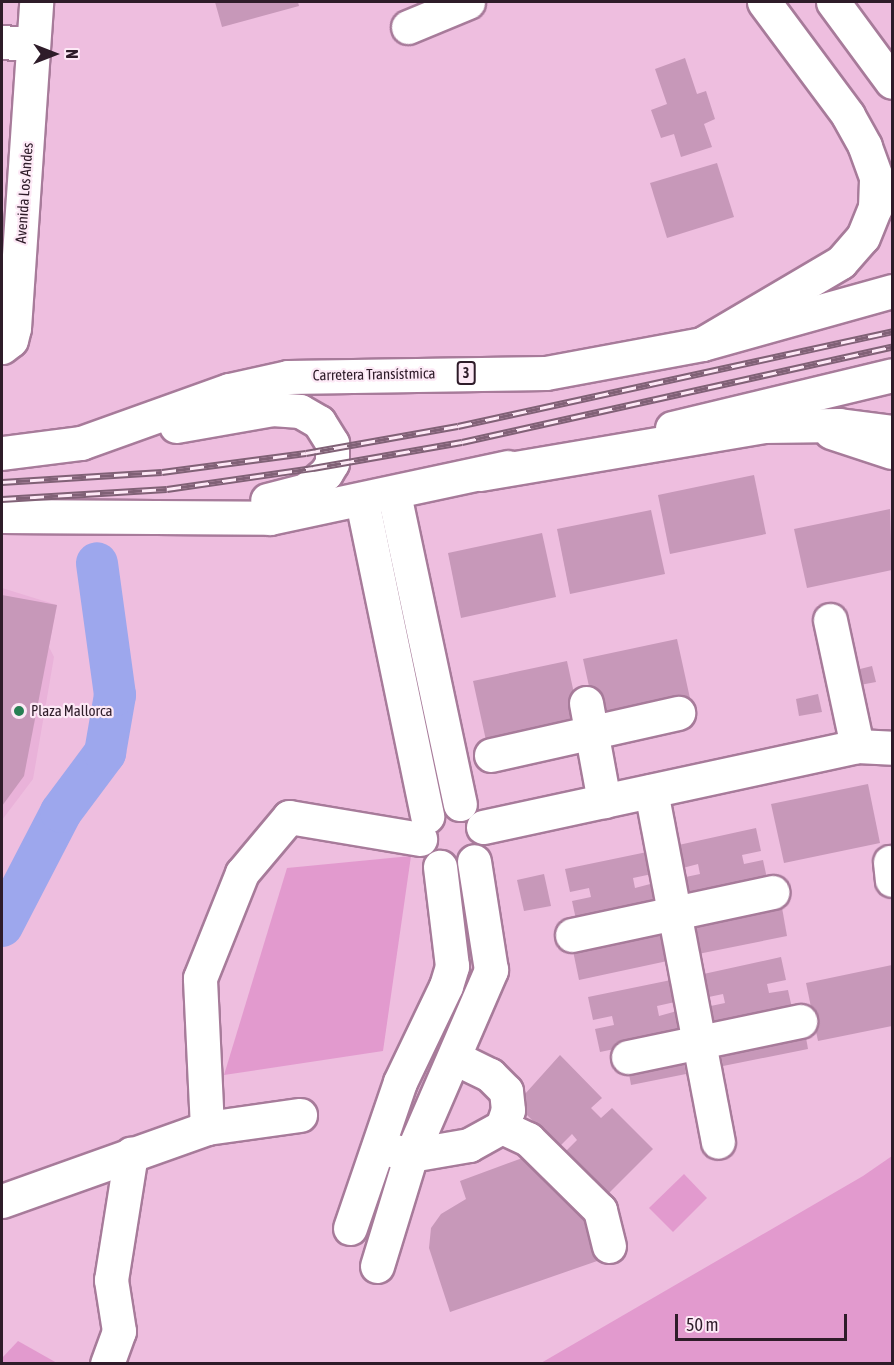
<!DOCTYPE html>
<meta charset="utf-8">
<style>
body{margin:0}
#map{position:relative;width:894px;height:1365px;overflow:hidden;background:#eebedf;font-family:"Asap Condensed",sans-serif}
div>[style]{position:absolute}
[style*='--x']{left:calc(var(--x)*1px);top:calc(var(--y)*1px);width:calc(var(--w)*1px);rotate:calc(var(--a)*1deg)}
.built>*{inset:0;background:#e9b2d9}
.green>*{inset:0;background:#e29ace}
.river>*{height:42px;margin:-21px;padding:0 21px;transform-origin:21px;border-radius:21px;background:#9da7ed}
.building>*{inset:0;background:#c798b9}
.roads{filter:drop-shadow(2px 0 #a77b9a) drop-shadow(-2px 0 #a77b9a) drop-shadow(0 2px #a77b9a) drop-shadow(0 -2px #a77b9a)}
.minor>*{height:33px;margin:-16.5px;padding:0 16.5px;transform-origin:16.5px;border-radius:16.5px;background:#fff}
.major>*{height:33px;margin:-16.5px;padding:0 16.5px;transform-origin:16.5px;border-radius:16.5px;background:#fff}
.highway>*{height:33px;margin:-16.5px;padding:0 16.5px;transform-origin:16.5px;border-radius:16.5px;background:#fff}
.rail>*{height:7px;margin-top:-3.5px;transform-origin:0;background:repeating-linear-gradient(90deg,#fde9f6 0 14px,#806176 0 28px);box-sizing:border-box;border-block:2px solid #806176}
.dots>*{width:16px;height:16px;translate:-50% -50%;box-sizing:border-box;border:3px solid #fde9f6;border-radius:50%}
span{translate:-50% -50%;white-space:nowrap;text-align:center;line-height:1.15;-webkit-text-stroke:4.5px #fde9f6;paint-order:stroke}
.shield-label span{padding:2px 4px;background:#fde9f6;border:2px solid;border-radius:4px;-webkit-text-stroke-width:0}
.shield-label{font-size:14px;color:#2e1c29;font-weight:700}
.street-label{font-size:15px;color:#2e1c29}
.poi-label{font-size:15px;color:#2e1c29}
.left{translate:0 -50%;text-align:left}
.frame{position:absolute;inset:0;border:3px solid #2e1c29;pointer-events:none}
.north{position:absolute;left:24px;top:24px;width:60px;height:60px;-webkit-text-stroke:4px #fde9f6;paint-order:stroke;rotate:90deg;font-size:16px;font-weight:700;line-height:24px;text-align:center;color:#2e1c29}
.north::after{content:'';display:block;margin:auto;width:21px;height:27px;background:#2e1c29;clip-path:polygon(50% 0,100% 100%,50% 72%,0 100%)}
.scale{position:absolute;left:675px;top:1314px;width:172px;height:27px;box-sizing:border-box;border:3px solid #2e1c29;border-top:0;padding-left:8px;font-size:18px;line-height:21px;white-space:nowrap;color:#2e1c29;-webkit-text-stroke:4px #fde9f6;paint-order:stroke}
</style>
<div id="map">
<div class="built">
<div style="clip-path:polygon(2px 588px,57px 605px,49px 647px,54px 657px,33px 779px,2px 820px)"></div>
</div>
<div class="green">
<div style="clip-path:polygon(411px 856px,383px 1051px,224px 1075px,287px 868px)"></div>
<div style="clip-path:polygon(892px 1156px,892px 1363px,541px 1363px,863px 1176px)"></div>
<div style="clip-path:polygon(684px 1174px,707px 1198px,673px 1232px,649px 1208px)"></div>
<div style="clip-path:polygon(18px 1341px,57px 1363px,2px 1363px,2px 1358px)"></div>
</div>
<div class="river">
<div style="--x:2;--y:926;--w:128;--a:-62.6"></div>
<div style="--x:61;--y:812;--w:74;--a:-53.3"></div>
<div style="--x:105;--y:753;--w:59;--a:-80.2"></div>
<div style="--x:115;--y:695;--w:133;--a:-97.8"></div>
</div>
<div class="building">
<div style="clip-path:polygon(215px 2px,298px 2px,299px 6px,222px 27px)"></div>
<div style="clip-path:polygon(685px 58px,697px 94px,706px 91px,715px 119px,704px 124px,712px 147px,681px 157px,674px 134px,661px 138px,651px 110px,667px 104px,655px 69px)"></div>
<div style="clip-path:polygon(717px 163px,734px 217px,667px 238px,650px 183px)"></div>
<div style="clip-path:polygon(754px 475px,766px 534px,670px 554px,658px 495px)"></div>
<div style="clip-path:polygon(890px 509px,892px 570px,807px 588px,794px 529px)"></div>
<div style="clip-path:polygon(651px 510px,665px 574px,570px 594px,557px 529px)"></div>
<div style="clip-path:polygon(542px 533px,556px 597px,461px 618px,448px 553px)"></div>
<div style="clip-path:polygon(2px 595px,57px 605px,24px 776px,2px 806px)"></div>
<div style="clip-path:polygon(677px 639px,691px 703px,597px 723px,583px 659px)"></div>
<div style="clip-path:polygon(567px 661px,581px 726px,487px 745px,473px 681px)"></div>
<div style="clip-path:polygon(872px 666px,876px 682px,860px 685px,856px 670px)"></div>
<div style="clip-path:polygon(818px 694px,822px 712px,799px 716px,796px 699px)"></div>
<div style="clip-path:polygon(868px 784px,880px 843px,784px 863px,771px 804px)"></div>
<div style="clip-path:polygon(756px 828px,761px 851px,742px 855px,744px 864px,763px 860px,768px 883px,686px 901px,681px 878px,700px 874px,698px 864px,679px 869px,674px 846px)"></div>
<div style="clip-path:polygon(647px 852px,652px 874px,633px 878px,635px 888px,654px 883px,659px 906px,577px 924px,572px 901px,591px 897px,589px 888px,570px 892px,565px 869px)"></div>
<div style="clip-path:polygon(544px 874px,551px 906px,524px 911px,517px 880px)"></div>
<div style="clip-path:polygon(781px 902px,787px 936px,698px 954px,691px 921px)"></div>
<div style="clip-path:polygon(664px 927px,672px 960px,579px 980px,572px 946px)"></div>
<div style="clip-path:polygon(781px 957px,786px 980px,767px 984px,769px 993px,788px 990px,793px 1013px,711px 1030px,706px 1007px,725px 1003px,723px 994px,704px 998px,699px 975px)"></div>
<div style="clip-path:polygon(892px 965px,892px 1026px,818px 1041px,806px 983px)"></div>
<div style="clip-path:polygon(671px 980px,675px 1002px,657px 1006px,659px 1016px,677px 1011px,682px 1035px,600px 1052px,595px 1029px,614px 1025px,612px 1016px,593px 1020px,588px 997px)"></div>
<div style="clip-path:polygon(805px 1032px,808px 1049px,723px 1066px,720px 1049px)"></div>
<div style="clip-path:polygon(560px 1055px,602px 1098px,591px 1108px,601px 1118px,612px 1108px,653px 1149px,608px 1194px,565px 1152px,577px 1140px,572px 1134px,559px 1147px,516px 1104px)"></div>
<div style="clip-path:polygon(683px 1057px,686px 1074px,631px 1085px,628px 1068px)"></div>
<div style="clip-path:polygon(528px 1156px,593px 1221px,603px 1259px,450px 1312px,429px 1248px,431px 1228px,441px 1214px,466px 1199px,460px 1181px)"></div>
</div>
<div class="roads">
<div class="minor">
<div style="--x:408;--y:27;--w:65;--a:-22.6"></div>
<div style="--x:2;--y:42;--w:31;--a:4"></div>
<div style="--x:2;--y:347;--w:11;--a:-38"></div>
<div style="--x:11;--y:340;--w:12;--a:-76"></div>
<div style="--x:14;--y:328;--w:327;--a:-86.1"></div>
<div style="--x:831;--y:432;--w:64;--a:18.2"></div>
<div style="--x:394;--y:494;--w:317;--a:78"></div>
<div style="--x:362;--y:501;--w:322;--a:78.3"></div>
<div style="--x:830;--y:620;--w:129;--a:77.9"></div>
<div style="--x:586;--y:703;--w:100;--a:79.6"></div>
<div style="--x:491;--y:755;--w:192;--a:-12.7"></div>
<div style="--x:651;--y:791;--w:357;--a:79.2"></div>
<div style="--x:483;--y:827;--w:383;--a:-12.2"></div>
<div style="--x:857;--y:746;--w:35;--a:3"></div>
<div style="--x:890;--y:862;--w:18;--a:84"></div>
<div style="--x:572;--y:935;--w:205;--a:-12.1"></div>
<div style="--x:628;--y:1057;--w:176;--a:-11.8"></div>
<div style="--x:502;--y:1127;--w:29;--a:25"></div>
<div style="--x:528;--y:1139;--w:101;--a:44.6"></div>
<div style="--x:600;--y:1210;--w:37;--a:76"></div>
<div style="--x:207;--y:1128;--w:150;--a:-92.7"></div>
<div style="--x:200;--y:978;--w:113;--a:-68.2"></div>
<div style="--x:242;--y:873;--w:73;--a:-50"></div>
<div style="--x:289;--y:817;--w:133;--a:9.5"></div>
<div style="--x:395;--y:1151;--w:16;--a:14"></div>
<div style="--x:411;--y:1155;--w:59;--a:-9.8"></div>
<div style="--x:469;--y:1145;--w:38;--a:-29"></div>
<div style="--x:502;--y:1127;--w:18;--a:-71"></div>
<div style="--x:508;--y:1110;--w:19;--a:-96"></div>
<div style="--x:506;--y:1091;--w:23;--a:-135"></div>
<div style="--x:490;--y:1075;--w:39;--a:-154"></div>
<div style="--x:2;--y:1201;--w:218;--a:-19.6"></div>
<div style="--x:207;--y:1128;--w:94;--a:-8"></div>
<div style="--x:350;--y:1228;--w:154;--a:-71.1"></div>
<div style="--x:400;--y:1082;--w:106;--a:-64.4"></div>
<div style="--x:446;--y:986;--w:21;--a:-73"></div>
<div style="--x:452;--y:966;--w:100;--a:-96.9"></div>
<div style="--x:377;--y:1266;--w:116;--a:-73"></div>
<div style="--x:411;--y:1155;--w:202;--a:-66.6"></div>
<div style="--x:491;--y:970;--w:110;--a:-98.9"></div>
<div style="--x:107;--y:1364;--w:35;--a:-70"></div>
<div style="--x:119;--y:1331;--w:52;--a:-98.9"></div>
<div style="--x:111;--y:1280;--w:128;--a:-81"></div>
</div>
<div class="major">
<div style="--x:176;--y:426;--w:97;--a:-10"></div>
<div style="--x:272;--y:409;--w:28;--a:4"></div>
<div style="--x:300;--y:411;--w:22;--a:30"></div>
<div style="--x:319;--y:422;--w:25;--a:58"></div>
<div style="--x:332;--y:443;--w:20;--a:90"></div>
<div style="--x:332;--y:463;--w:12;--a:121"></div>
<div style="--x:326;--y:473;--w:26;--a:140"></div>
<div style="--x:306;--y:490;--w:40;--a:165.6"></div>
<div style="--x:672;--y:428;--w:226;--a:-13.5"></div>
<div style="--x:2;--y:453;--w:80;--a:-7.2"></div>
<div style="--x:81;--y:443;--w:157;--a:-19.7"></div>
<div style="--x:229;--y:390;--w:60;--a:-12.4"></div>
<div style="--x:288;--y:377;--w:258;--a:-0.9"></div>
<div style="--x:546;--y:373;--w:159;--a:-10.5"></div>
<div style="--x:702;--y:344;--w:197;--a:-15.6"></div>
<div style="--x:2;--y:516;--w:268;--a:0.4"></div>
<div style="--x:270;--y:518;--w:243;--a:-12.1"></div>
</div>
<div class="highway">
<div style="--x:833;--y:2;--w:99;--a:53.6"></div>
<div style="--x:702;--y:344;--w:161;--a:-30.5"></div>
<div style="--x:841;--y:262;--w:33;--a:-49"></div>
<div style="--x:863;--y:237;--w:31;--a:-68"></div>
<div style="--x:875;--y:208;--w:31;--a:-88"></div>
<div style="--x:876;--y:177;--w:33;--a:-110"></div>
<div style="--x:865;--y:146;--w:35;--a:-119"></div>
<div style="--x:848;--y:115;--w:141;--a:-126.6"></div>
<div style="--x:480;--y:474;--w:287;--a:-9.6"></div>
<div style="--x:763;--y:426;--w:76;--a:-0.8"></div>
<div style="--x:839;--y:425;--w:53;--a:7.5"></div>
</div>
</div>
<div class="rail">
<div style="--x:2;--y:482;--w:160;--a:-3.6"></div>
<div style="--x:162;--y:472;--w:145;--a:-7.5"></div>
<div style="--x:306;--y:453;--w:154;--a:-10.1"></div>
<div style="--x:458;--y:426;--w:444;--a:-12.3"></div>
<div style="--x:2;--y:499;--w:165;--a:-3.5"></div>
<div style="--x:167;--y:489;--w:148;--a:-8.2"></div>
<div style="--x:313;--y:468;--w:151;--a:-9.9"></div>
<div style="--x:462;--y:442;--w:440;--a:-12.5"></div>
</div>
<div class="dots">
<div style="left:19px;top:711px;background:#277f53"></div>
</div>
<div class="shield-label">
<span style="left:466px;top:373px">3</span>
</div>
<div class="street-label">
<span style="left:24px;top:193px;rotate:-86deg">Avenida Los Andes</span>
<span style="left:374px;top:374px;rotate:-1deg">Carretera Transístmica</span>
</div>
<div class="poi-label">
<span class="left" style="left:31px;top:711px">Plaza Mallorca</span>
</div>
<div class="frame"></div>
<div class="north">N</div>
<div class="scale">50 m</div>
</div>
